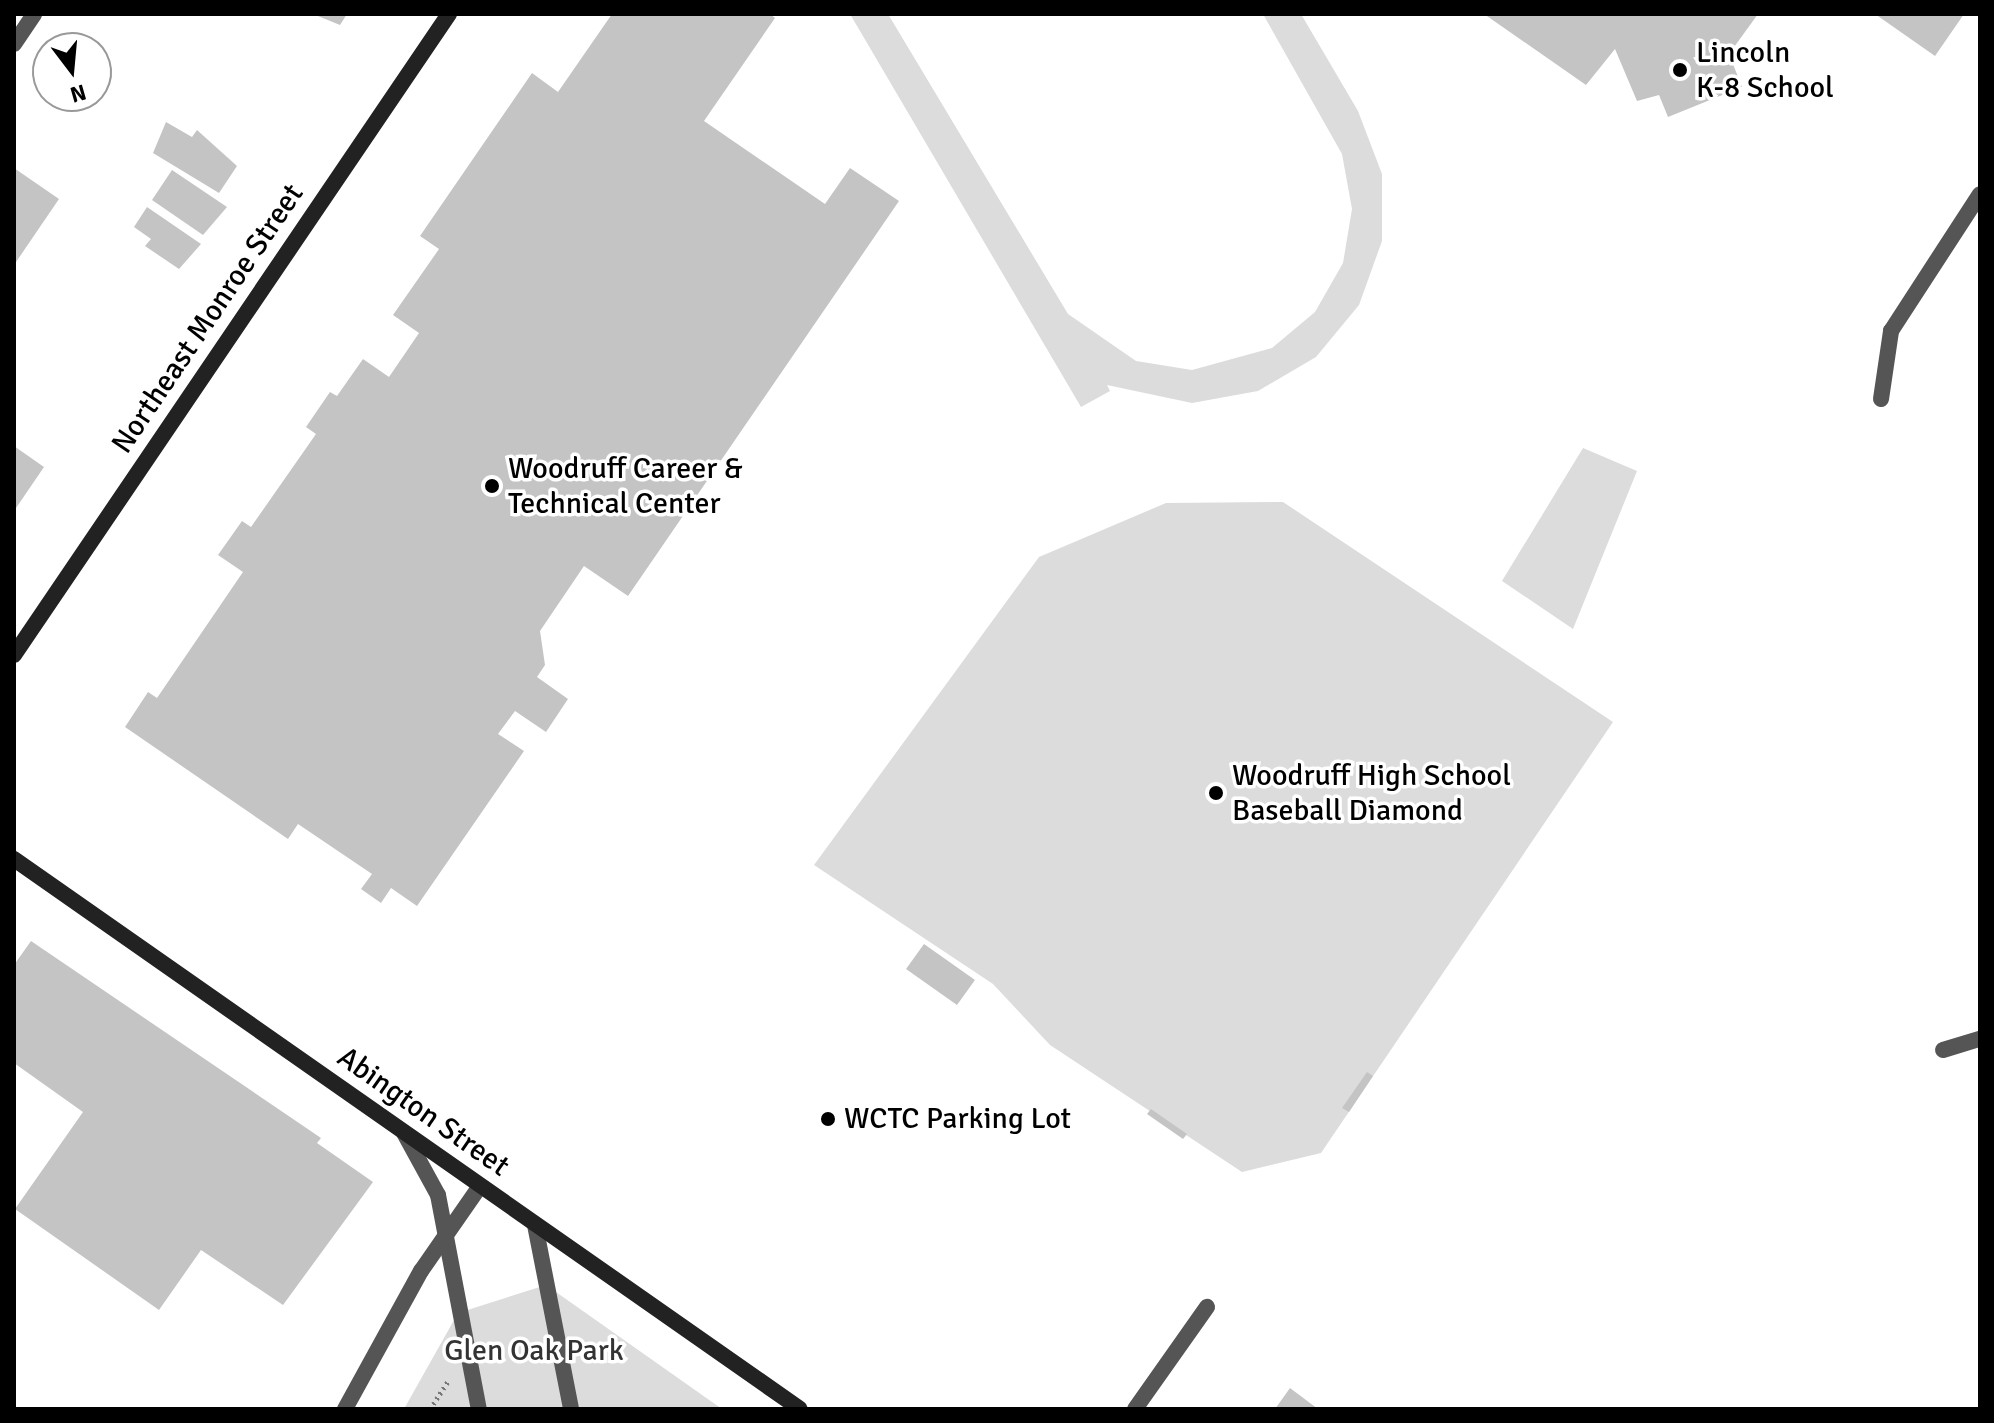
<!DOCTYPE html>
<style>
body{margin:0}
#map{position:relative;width:1994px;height:1423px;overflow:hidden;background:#fff;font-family:Signika,sans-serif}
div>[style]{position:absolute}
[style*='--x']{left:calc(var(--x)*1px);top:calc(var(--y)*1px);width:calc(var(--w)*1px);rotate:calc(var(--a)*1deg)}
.green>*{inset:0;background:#dcdcdc}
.building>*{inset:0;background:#c4c4c4}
.path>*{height:5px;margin-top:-2.5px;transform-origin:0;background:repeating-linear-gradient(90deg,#777 0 2px,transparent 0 6px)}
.lane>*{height:16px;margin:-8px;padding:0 8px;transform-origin:8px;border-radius:8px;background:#555}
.street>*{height:16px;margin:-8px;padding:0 8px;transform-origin:8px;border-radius:8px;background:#555}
.secondary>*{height:16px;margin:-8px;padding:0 8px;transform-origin:8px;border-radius:8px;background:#222}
.dots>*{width:22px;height:22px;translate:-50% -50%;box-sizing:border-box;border:4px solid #fff;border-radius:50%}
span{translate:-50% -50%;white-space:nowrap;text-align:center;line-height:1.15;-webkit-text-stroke:7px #fff;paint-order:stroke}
.poi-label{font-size:30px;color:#000}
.left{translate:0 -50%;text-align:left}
.street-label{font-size:30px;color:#000}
.park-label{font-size:30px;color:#333}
.frame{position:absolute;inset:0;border:16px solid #000;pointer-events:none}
.north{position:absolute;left:32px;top:32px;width:80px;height:80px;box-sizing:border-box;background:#fff;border:2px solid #999;border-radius:50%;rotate:164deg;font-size:22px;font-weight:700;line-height:32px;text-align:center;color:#000}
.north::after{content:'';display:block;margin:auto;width:28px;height:36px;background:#000;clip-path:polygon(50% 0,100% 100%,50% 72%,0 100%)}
</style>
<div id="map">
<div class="green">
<div style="clip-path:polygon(850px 14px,888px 14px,1068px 314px,1136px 361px,1192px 370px,1272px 348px,1315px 312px,1343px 263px,1352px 209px,1342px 154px,1263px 14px,1301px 14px,1358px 111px,1382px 174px,1382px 241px,1359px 305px,1316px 357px,1258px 391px,1192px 403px,1107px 385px,1110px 391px,1081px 407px)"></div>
<div style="clip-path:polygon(1583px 448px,1637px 471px,1573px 629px,1502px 581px)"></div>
<div style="clip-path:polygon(1283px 502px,1613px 722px,1321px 1153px,1242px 1172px,1050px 1045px,993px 984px,814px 865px,1039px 557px,1166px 503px)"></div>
<div style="clip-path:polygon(546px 1285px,722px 1409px,404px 1409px,458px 1313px)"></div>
</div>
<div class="building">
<div style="clip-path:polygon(313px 14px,347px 14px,340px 25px)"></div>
<div style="clip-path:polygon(612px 14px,770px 14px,775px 18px,704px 121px,825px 204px,850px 168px,899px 201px,628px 596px,584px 566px,540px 631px,545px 665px,537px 677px,568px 699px,546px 732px,515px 711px,498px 734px,524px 751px,417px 906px,391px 888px,381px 903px,361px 889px,372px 874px,298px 824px,288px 839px,125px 727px,148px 692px,157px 698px,243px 572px,218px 555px,242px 521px,251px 527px,316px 434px,306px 427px,330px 392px,337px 396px,363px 359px,389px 377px,419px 333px,393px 315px,439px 249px,420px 236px,532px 73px,558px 92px)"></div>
<div style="clip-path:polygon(1484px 14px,1758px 14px,1729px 54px,1742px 87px,1668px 117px,1659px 95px,1637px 101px,1615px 49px,1586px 85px)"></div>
<div style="clip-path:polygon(1875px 14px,1964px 14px,1935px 56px)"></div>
<div style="clip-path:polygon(59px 37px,75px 48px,52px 48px)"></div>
<div style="clip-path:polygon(166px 122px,192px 137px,197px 130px,237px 166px,219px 193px,153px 153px)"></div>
<div style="clip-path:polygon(14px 168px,59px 199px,14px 265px)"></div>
<div style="clip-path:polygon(172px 170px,227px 207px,203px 235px,152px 200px)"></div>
<div style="clip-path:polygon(147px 207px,201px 244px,179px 269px,145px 246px,151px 239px,134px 227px)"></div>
<div style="clip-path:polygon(14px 446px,44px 467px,14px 511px)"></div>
<div style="clip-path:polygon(31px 941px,321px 1138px,317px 1143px,373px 1182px,283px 1305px,201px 1250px,159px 1310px,15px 1209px,83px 1112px,14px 1063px,14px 965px)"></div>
<div style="clip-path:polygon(924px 944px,975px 980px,957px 1005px,906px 969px)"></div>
<div style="clip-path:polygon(1367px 1072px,1373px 1076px,1349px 1112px,1342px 1108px)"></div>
<div style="clip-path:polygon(1151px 1109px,1187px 1134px,1183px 1139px,1147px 1114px)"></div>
<div style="clip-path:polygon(1290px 1388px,1318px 1409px,1266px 1409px,1275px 1409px)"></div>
</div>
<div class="path">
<div style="--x:430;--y:1409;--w:35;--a:-57"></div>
</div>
<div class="lane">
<div style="--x:14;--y:44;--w:36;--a:-56"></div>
<div style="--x:404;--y:1133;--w:71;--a:61.3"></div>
<div style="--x:438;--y:1195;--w:218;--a:79.2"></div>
<div style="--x:535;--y:1225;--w:187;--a:78.9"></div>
</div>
<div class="street">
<div style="--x:1881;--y:399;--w:69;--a:-81.6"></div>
<div style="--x:1891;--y:331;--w:163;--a:-57"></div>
<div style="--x:1943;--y:1050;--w:39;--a:-17"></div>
<div style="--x:345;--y:1409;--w:158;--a:-61.2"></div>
<div style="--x:421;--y:1271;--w:103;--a:-55.2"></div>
<div style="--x:1135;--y:1409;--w:125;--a:-54.8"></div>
</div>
<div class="secondary">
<div style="--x:14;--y:655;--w:775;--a:-55.84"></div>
<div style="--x:14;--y:859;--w:959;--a:34.98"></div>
</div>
<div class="dots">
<div style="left:1680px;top:70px;background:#000"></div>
<div style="left:492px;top:486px;background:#000"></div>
<div style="left:1216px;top:793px;background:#000"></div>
<div style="left:828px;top:1119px;background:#000"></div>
</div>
<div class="poi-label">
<span class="left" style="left:1696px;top:70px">Lincoln<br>K-8 School</span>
<span class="left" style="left:508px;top:486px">Woodruff Career &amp;<br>Technical Center</span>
<span class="left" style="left:1232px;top:793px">Woodruff High School<br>Baseball Diamond</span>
<span class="left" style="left:844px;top:1119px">WCTC Parking Lot</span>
</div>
<div class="street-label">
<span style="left:208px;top:319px;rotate:-56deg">Northeast Monroe Street</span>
<span style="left:423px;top:1112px;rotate:35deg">Abington Street</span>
</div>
<div class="park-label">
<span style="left:534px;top:1351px">Glen Oak Park</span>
</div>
<div class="frame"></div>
<div class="north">N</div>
</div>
